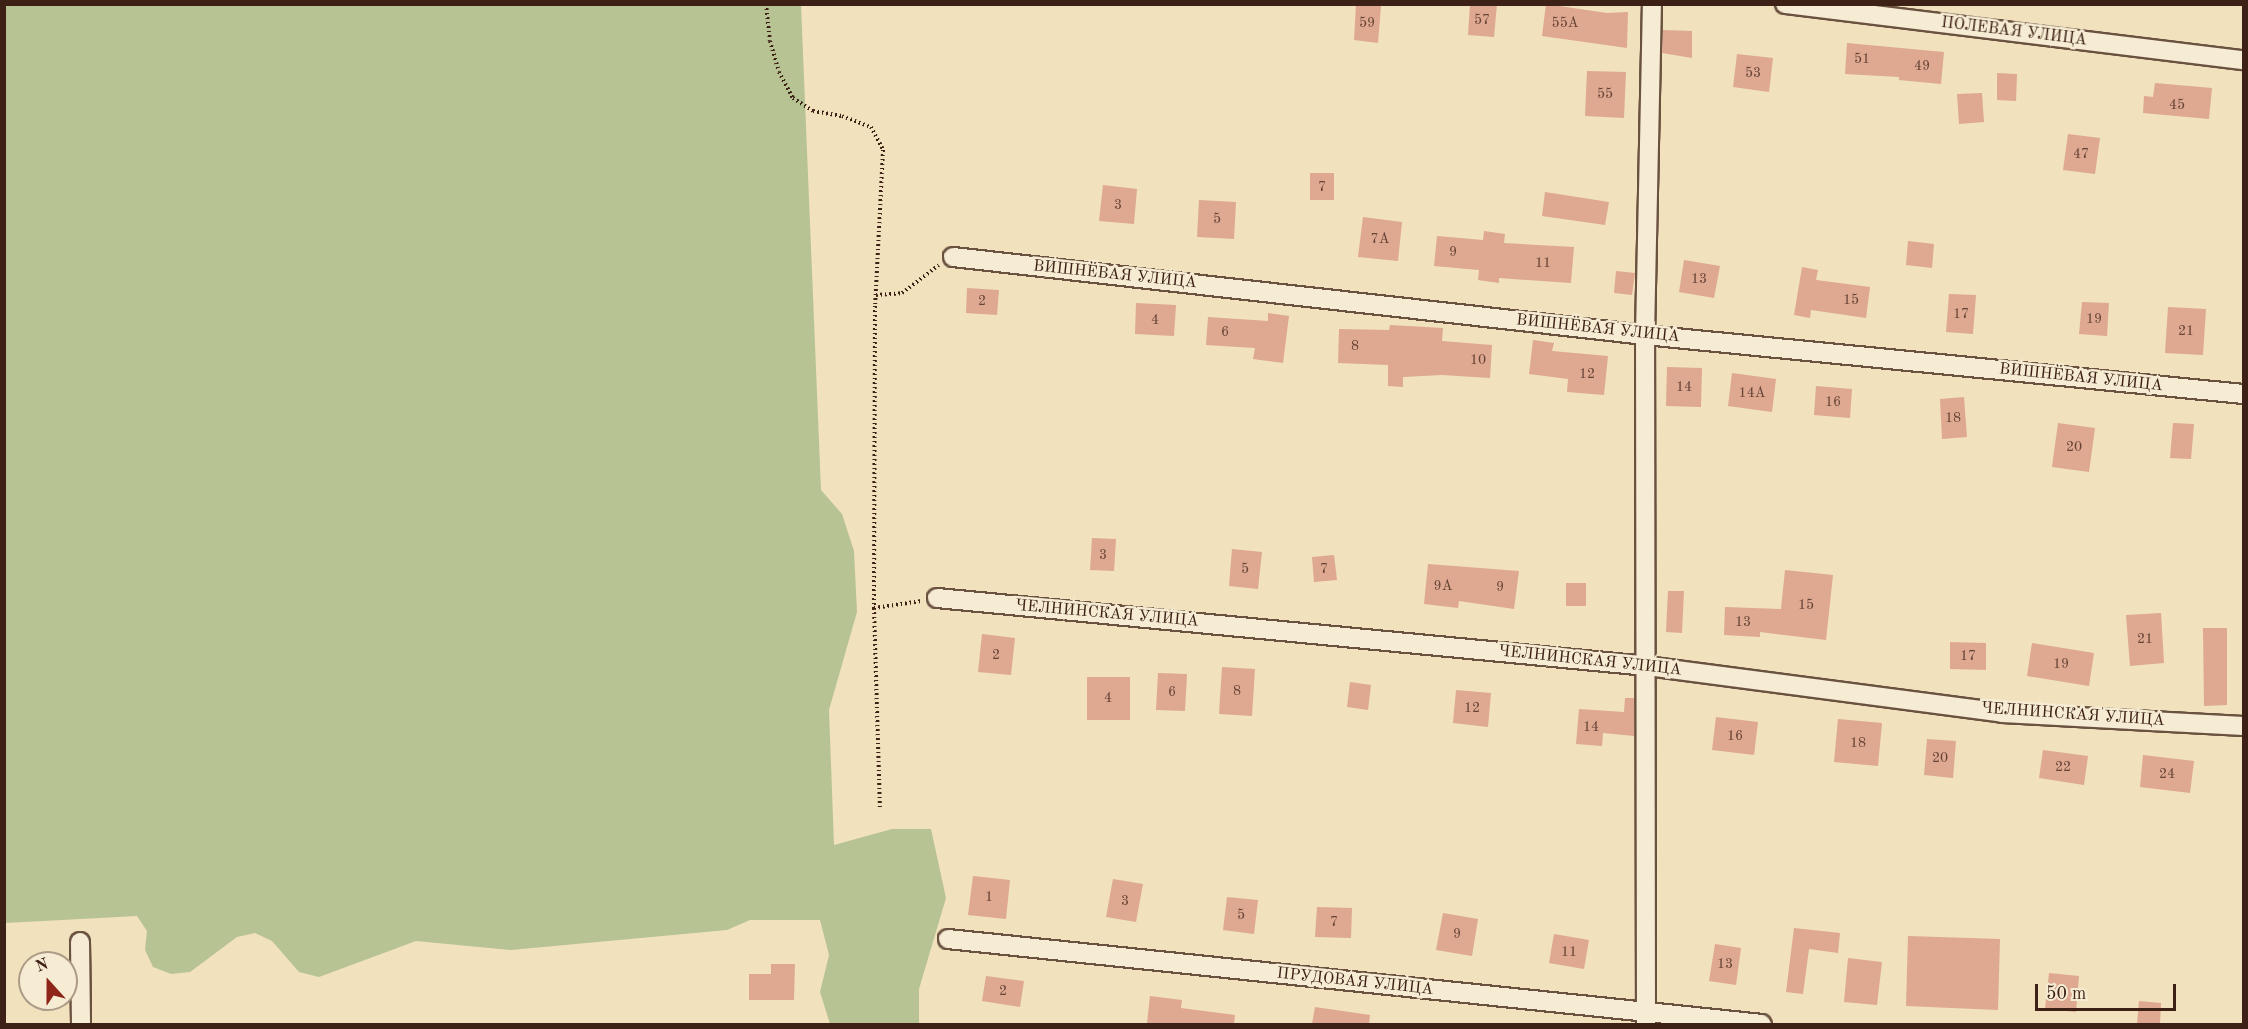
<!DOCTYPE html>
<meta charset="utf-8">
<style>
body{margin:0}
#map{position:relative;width:2248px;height:1029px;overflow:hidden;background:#f1e1bc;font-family:"Old Standard TT",serif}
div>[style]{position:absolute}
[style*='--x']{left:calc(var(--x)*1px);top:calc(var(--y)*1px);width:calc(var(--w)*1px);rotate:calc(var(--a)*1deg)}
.green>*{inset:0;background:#b7c392}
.building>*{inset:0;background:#dea891}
.path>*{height:4px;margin-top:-2px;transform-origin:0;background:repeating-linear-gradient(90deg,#3d2116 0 1.5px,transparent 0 4.5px)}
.roads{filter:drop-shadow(2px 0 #6a5140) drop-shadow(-2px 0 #6a5140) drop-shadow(0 2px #6a5140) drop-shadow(0 -2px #6a5140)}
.minor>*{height:18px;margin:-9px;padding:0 9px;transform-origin:9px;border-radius:9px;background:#f6ecd3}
span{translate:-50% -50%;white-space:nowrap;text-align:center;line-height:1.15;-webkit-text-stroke:5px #f6ecd3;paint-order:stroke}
.number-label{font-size:14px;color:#654335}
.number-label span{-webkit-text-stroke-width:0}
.street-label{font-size:16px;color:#3d2116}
.frame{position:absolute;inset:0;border:6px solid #3d2116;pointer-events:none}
.north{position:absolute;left:18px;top:951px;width:60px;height:60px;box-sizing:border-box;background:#f6ecd3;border:2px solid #ac9b87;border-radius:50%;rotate:339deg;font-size:16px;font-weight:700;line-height:24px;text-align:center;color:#3d2116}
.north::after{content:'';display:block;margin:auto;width:21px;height:27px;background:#8f2418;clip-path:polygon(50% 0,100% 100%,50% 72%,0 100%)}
.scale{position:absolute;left:2035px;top:984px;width:141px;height:27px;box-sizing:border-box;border:3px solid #3d2116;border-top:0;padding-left:8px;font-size:18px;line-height:21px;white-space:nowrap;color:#3d2116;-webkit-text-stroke:4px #f6ecd3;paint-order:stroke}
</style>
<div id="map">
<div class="green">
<div style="clip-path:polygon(5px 4px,801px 5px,821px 490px,842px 514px,854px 551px,857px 612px,829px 710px,834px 845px,892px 829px,931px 829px,946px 898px,919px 989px,919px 1024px,830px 1024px,820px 992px,829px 955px,820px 920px,750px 920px,727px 930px,511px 950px,416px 941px,319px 977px,299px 972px,272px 941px,255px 933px,237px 937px,190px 972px,171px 974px,153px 967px,145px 950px,147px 931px,137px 916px,5px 923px)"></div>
</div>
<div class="building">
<div style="clip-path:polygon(1356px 4px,1381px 6px,1378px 43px,1354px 40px)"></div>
<div style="clip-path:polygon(1470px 4px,1497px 4px,1494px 37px,1468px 35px)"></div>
<div style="clip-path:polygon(1546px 4px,1607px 13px,1628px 12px,1627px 48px,1542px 36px)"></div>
<div style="clip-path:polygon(1663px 30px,1692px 31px,1692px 58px,1662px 53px)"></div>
<div style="clip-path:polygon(1847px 43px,1944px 52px,1941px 84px,1899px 80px,1899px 77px,1845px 74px)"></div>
<div style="clip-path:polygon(1737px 54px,1773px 58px,1769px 92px,1733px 87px)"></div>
<div style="clip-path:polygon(1587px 71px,1626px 72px,1624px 118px,1585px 116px)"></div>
<div style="clip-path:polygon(1997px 73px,2017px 74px,2016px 101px,1997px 100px)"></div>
<div style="clip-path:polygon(2155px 83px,2212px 88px,2209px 119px,2143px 113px,2144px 96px,2153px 97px)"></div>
<div style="clip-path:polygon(1982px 93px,1984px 122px,1959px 124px,1957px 94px)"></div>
<div style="clip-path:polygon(2068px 134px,2100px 138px,2095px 174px,2063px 170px)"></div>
<div style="clip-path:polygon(1310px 173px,1334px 173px,1334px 200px,1310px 200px)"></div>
<div style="clip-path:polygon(1103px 185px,1137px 189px,1134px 224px,1099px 221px)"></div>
<div style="clip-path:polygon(1545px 192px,1609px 202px,1605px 225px,1542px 216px)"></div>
<div style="clip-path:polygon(1199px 200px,1236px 202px,1234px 239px,1197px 237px)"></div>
<div style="clip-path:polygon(1363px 217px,1402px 222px,1398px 261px,1358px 257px)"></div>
<div style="clip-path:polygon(1484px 231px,1505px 234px,1504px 243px,1574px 247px,1571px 283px,1499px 278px,1499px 283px,1478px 280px,1479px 270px,1434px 266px,1437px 236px,1483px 240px)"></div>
<div style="clip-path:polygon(1908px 241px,1934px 244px,1932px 268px,1906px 265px)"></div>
<div style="clip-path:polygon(1684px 260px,1720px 266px,1714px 298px,1679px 292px)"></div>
<div style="clip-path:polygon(1802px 267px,1818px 270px,1816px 280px,1870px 287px,1866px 318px,1811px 310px,1810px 318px,1794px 315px)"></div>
<div style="clip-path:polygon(1616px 271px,1635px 273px,1632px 295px,1614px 293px)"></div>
<div style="clip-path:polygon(967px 288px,999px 290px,997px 315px,966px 313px)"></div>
<div style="clip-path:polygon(1949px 294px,1976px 295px,1973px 334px,1946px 332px)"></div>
<div style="clip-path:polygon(2082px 302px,2109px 303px,2107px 336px,2079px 334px)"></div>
<div style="clip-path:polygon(1136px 303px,1176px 305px,1174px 336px,1135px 334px)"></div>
<div style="clip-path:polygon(2168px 307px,2206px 309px,2203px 355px,2165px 353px)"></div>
<div style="clip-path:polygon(1268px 313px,1289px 316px,1283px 363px,1253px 359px,1255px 348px,1206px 345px,1208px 317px,1268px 321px)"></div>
<div style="clip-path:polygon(1390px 325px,1443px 328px,1442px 341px,1492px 345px,1490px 378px,1442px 375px,1403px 377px,1403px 387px,1388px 386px,1388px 365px,1338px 363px,1339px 329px,1389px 330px)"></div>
<div style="clip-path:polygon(1533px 340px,1554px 343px,1552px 351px,1608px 356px,1604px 395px,1567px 392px,1568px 379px,1529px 374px)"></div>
<div style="clip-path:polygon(1667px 367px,1702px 368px,1701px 407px,1666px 406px)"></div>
<div style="clip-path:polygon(1732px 373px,1776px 379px,1772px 412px,1728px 406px)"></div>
<div style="clip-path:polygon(1816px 386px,1852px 389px,1850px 418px,1814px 415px)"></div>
<div style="clip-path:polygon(1964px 397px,1967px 437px,1942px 439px,1940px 399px)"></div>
<div style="clip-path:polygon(2058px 423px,2095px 428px,2089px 472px,2052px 467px)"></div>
<div style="clip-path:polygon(2173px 423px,2194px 424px,2191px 459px,2170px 458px)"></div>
<div style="clip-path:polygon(1092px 538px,1116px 539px,1114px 571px,1090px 570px)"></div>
<div style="clip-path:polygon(1232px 549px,1262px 552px,1258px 589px,1229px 586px)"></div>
<div style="clip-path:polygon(1334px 555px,1337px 580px,1314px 582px,1312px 557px)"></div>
<div style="clip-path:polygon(1428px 564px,1519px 571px,1514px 609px,1459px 601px,1458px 608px,1424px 604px)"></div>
<div style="clip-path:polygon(1785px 570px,1833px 575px,1826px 640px,1760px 632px,1760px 637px,1724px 635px,1725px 607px,1781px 609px)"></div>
<div style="clip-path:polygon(1566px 583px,1586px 583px,1586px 606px,1566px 606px)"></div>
<div style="clip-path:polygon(1668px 591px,1684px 591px,1682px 633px,1666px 632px)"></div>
<div style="clip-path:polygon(2161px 613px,2164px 663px,2130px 666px,2126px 615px)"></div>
<div style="clip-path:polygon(2203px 628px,2227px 628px,2227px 705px,2204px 706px)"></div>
<div style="clip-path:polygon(982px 634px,1015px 638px,1011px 675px,978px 672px)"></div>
<div style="clip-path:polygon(1950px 642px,1986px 643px,1986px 670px,1950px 669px)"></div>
<div style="clip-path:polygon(2032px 643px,2094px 653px,2089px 686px,2027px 676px)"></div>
<div style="clip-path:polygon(1222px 667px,1255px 669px,1252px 716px,1219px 714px)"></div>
<div style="clip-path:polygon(1158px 673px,1187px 674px,1185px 711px,1156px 710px)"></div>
<div style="clip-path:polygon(1087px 677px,1130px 677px,1130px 720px,1087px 720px)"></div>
<div style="clip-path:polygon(1350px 682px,1371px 685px,1368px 710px,1347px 707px)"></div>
<div style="clip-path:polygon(1456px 690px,1491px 693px,1488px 727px,1453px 723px)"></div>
<div style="clip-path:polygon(1625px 698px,1634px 698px,1634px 736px,1603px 733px,1602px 746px,1576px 744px,1579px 709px,1624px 712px)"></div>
<div style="clip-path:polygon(1716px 717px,1758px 722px,1754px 755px,1712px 750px)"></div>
<div style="clip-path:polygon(1838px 719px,1882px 723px,1878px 766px,1834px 762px)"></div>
<div style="clip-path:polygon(1927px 739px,1956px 741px,1953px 778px,1924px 775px)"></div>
<div style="clip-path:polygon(2043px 750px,2088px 756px,2084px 785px,2039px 778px)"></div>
<div style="clip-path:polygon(2143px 755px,2194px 761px,2190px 793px,2140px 787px)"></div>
<div style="clip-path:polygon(973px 876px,1010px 880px,1006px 919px,968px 915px)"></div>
<div style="clip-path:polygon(1113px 879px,1143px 884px,1136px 922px,1106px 917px)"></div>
<div style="clip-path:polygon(1227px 897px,1258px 900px,1254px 934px,1223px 930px)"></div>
<div style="clip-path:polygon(1317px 907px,1352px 908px,1351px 938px,1315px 937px)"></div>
<div style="clip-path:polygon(1443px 913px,1478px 919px,1472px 956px,1436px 950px)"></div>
<div style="clip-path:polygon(1794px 928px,1840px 933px,1838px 953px,1809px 949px,1803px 994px,1786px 992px)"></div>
<div style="clip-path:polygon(1554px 934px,1589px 940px,1584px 969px,1549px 963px)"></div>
<div style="clip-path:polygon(1908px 936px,2000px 939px,1998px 1010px,1906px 1006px)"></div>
<div style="clip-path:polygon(1715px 944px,1741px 948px,1736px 985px,1709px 981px)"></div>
<div style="clip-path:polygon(1848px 958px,1882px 962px,1877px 1005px,1844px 1002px)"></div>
<div style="clip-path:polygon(771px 964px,795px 964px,794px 1000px,749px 1000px,749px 974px,771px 974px)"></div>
<div style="clip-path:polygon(2049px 973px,2079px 976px,2076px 1012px,2045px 1009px)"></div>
<div style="clip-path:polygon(986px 976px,1024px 981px,1020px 1007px,982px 1001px)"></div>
<div style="clip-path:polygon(1150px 996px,1182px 1000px,1181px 1008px,1235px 1015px,1234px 1024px,1147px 1023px)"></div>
<div style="clip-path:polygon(2139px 1001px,2161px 1003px,2160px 1024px,2137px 1024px)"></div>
<div style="clip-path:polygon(1315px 1007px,1370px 1015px,1369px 1024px,1312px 1024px)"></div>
</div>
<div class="path">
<div style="--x:766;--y:4;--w:37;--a:84"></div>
<div style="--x:770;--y:41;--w:32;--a:74"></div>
<div style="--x:779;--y:72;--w:30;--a:62"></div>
<div style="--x:793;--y:98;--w:24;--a:33"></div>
<div style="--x:813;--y:111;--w:29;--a:10"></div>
<div style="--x:842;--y:116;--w:31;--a:21"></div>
<div style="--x:871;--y:127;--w:26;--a:62"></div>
<div style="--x:883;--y:150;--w:156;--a:92.9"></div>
<div style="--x:875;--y:306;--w:302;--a:90.2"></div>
<div style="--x:874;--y:608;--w:201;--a:88.3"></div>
<div style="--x:876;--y:295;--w:26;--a:-4"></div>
<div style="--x:902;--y:293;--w:46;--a:-37.1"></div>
<div style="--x:874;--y:608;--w:48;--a:-8.5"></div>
</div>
<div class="roads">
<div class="minor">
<div style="--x:1785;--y:4;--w:462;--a:7"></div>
<div style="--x:953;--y:257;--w:696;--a:6.43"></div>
<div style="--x:1645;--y:335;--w:602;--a:5.63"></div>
<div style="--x:937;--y:598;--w:713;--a:5.47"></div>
<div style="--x:1647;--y:666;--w:358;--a:7.5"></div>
<div style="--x:2002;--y:713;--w:242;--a:3.1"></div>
<div style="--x:948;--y:939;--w:818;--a:5.96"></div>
<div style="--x:80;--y:942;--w:82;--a:89.3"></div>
<div style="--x:1646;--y:1024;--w:689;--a:-90.08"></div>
<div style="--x:1645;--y:335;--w:331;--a:-88.8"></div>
</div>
</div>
<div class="number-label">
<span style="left:1482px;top:20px">57</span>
<span style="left:1367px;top:23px">59</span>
<span style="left:1565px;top:23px">55А</span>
<span style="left:1862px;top:59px">51</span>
<span style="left:1922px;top:66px">49</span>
<span style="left:1753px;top:73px">53</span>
<span style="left:1605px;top:94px">55</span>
<span style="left:2177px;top:105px">45</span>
<span style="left:2081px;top:154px">47</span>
<span style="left:1322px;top:187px">7</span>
<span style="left:1118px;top:205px">3</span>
<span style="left:1217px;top:219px">5</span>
<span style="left:1380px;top:239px">7А</span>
<span style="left:1453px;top:252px">9</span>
<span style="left:1543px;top:263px">11</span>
<span style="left:1699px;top:279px">13</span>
<span style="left:1851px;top:300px">15</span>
<span style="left:982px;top:301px">2</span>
<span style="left:1961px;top:314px">17</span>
<span style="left:2094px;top:319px">19</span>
<span style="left:1155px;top:320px">4</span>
<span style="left:2186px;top:331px">21</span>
<span style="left:1225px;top:332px">6</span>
<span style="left:1355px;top:346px">8</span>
<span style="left:1478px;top:360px">10</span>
<span style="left:1587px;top:374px">12</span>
<span style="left:1684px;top:387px">14</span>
<span style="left:1752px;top:393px">14А</span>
<span style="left:1833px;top:402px">16</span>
<span style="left:1953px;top:418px">18</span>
<span style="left:2074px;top:447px">20</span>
<span style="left:1103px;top:555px">3</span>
<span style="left:1245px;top:569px">5</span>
<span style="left:1324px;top:569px">7</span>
<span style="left:1443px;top:586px">9А</span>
<span style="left:1500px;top:587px">9</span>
<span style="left:1806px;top:605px">15</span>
<span style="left:1743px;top:622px">13</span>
<span style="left:2145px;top:639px">21</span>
<span style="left:996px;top:655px">2</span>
<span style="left:1968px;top:656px">17</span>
<span style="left:2061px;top:664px">19</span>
<span style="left:1237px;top:691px">8</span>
<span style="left:1172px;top:692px">6</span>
<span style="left:1108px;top:698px">4</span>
<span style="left:1472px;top:708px">12</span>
<span style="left:1591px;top:727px">14</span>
<span style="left:1735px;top:736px">16</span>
<span style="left:1858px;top:743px">18</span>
<span style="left:1940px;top:758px">20</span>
<span style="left:2063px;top:767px">22</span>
<span style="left:2167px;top:774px">24</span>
<span style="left:989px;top:897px">1</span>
<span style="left:1125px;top:901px">3</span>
<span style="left:1241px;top:915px">5</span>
<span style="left:1334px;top:922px">7</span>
<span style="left:1457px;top:934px">9</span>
<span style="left:1569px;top:952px">11</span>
<span style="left:1725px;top:964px">13</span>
<span style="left:1003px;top:991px">2</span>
</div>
<div class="street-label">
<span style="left:2014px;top:32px;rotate:7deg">ПОЛЕВАЯ УЛИЦА</span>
<span style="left:1115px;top:275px;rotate:6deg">ВИШНЁВАЯ УЛИЦА</span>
<span style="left:1598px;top:329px;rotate:6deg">ВИШНЁВАЯ УЛИЦА</span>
<span style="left:2081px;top:378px;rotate:6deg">ВИШНЁВАЯ УЛИЦА</span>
<span style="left:1107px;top:614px;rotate:5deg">ЧЕЛНИНСКАЯ УЛИЦА</span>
<span style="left:1590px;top:661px;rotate:6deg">ЧЕЛНИНСКАЯ УЛИЦА</span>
<span style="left:2073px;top:715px;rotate:4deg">ЧЕЛНИНСКАЯ УЛИЦА</span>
<span style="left:1355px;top:982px;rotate:6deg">ПРУДОВАЯ УЛИЦА</span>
</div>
<div class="frame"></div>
<div class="north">N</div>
<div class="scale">50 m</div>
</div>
